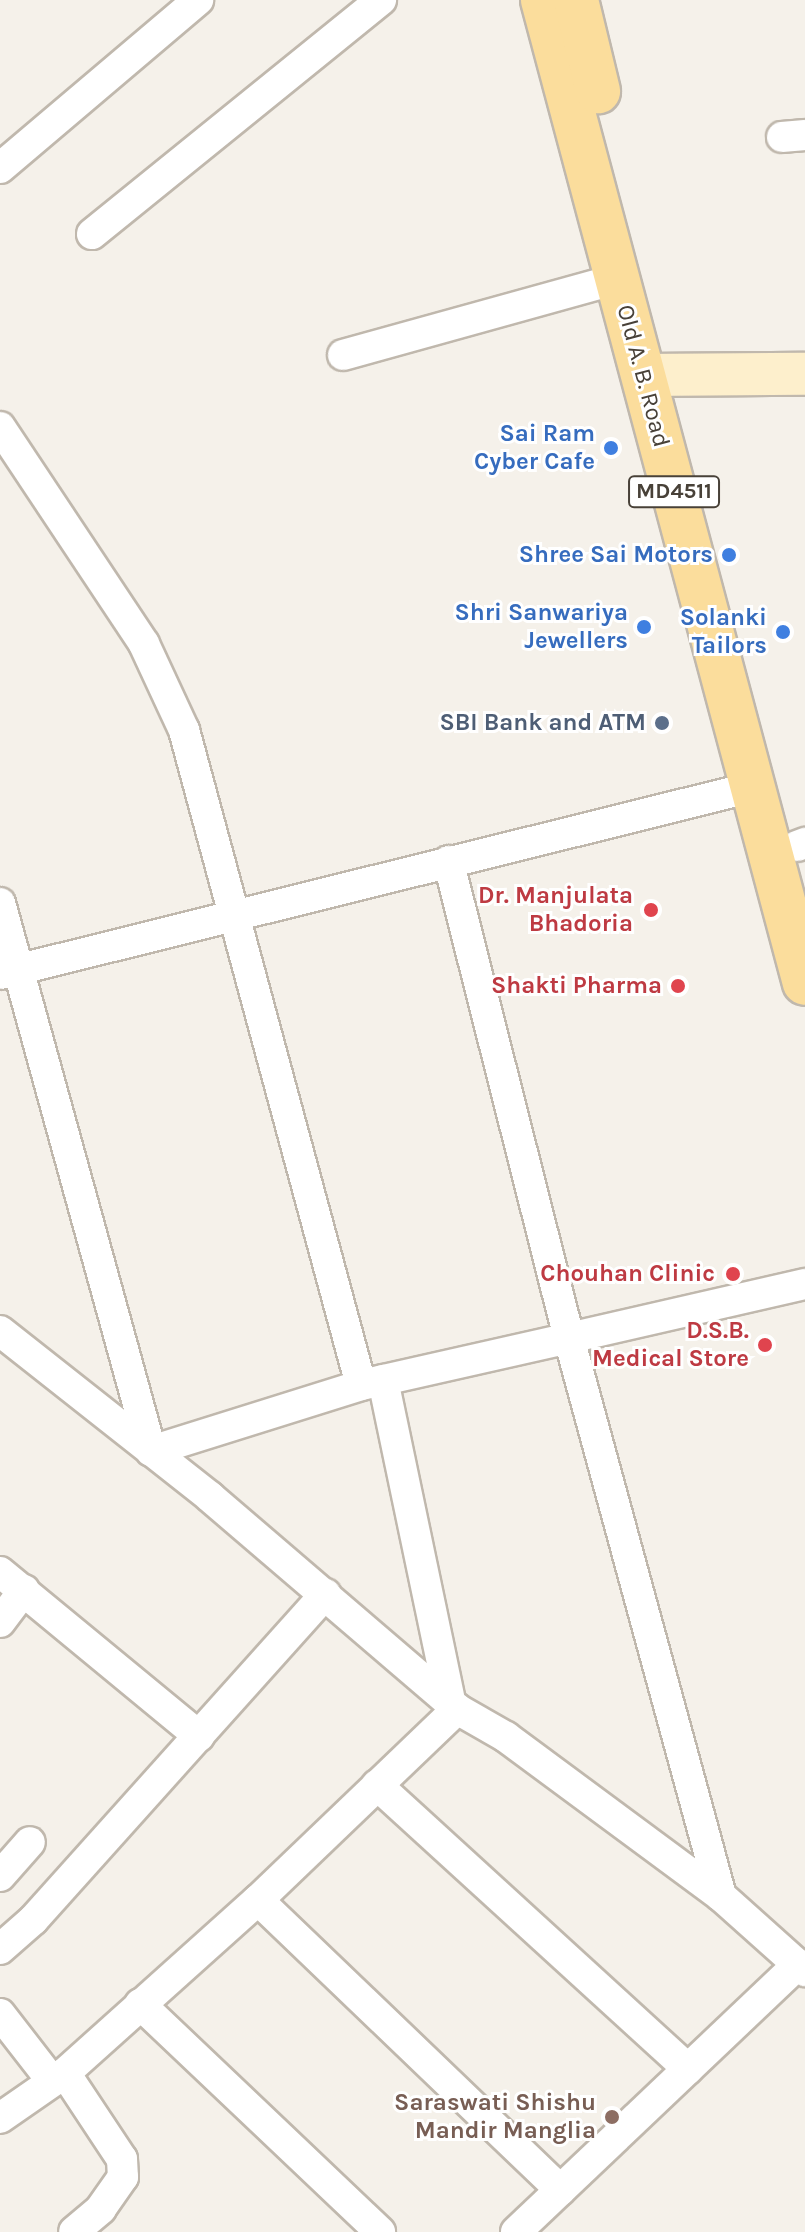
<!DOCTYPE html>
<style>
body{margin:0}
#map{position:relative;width:805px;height:2232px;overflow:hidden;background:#f5f1ea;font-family:Karla,sans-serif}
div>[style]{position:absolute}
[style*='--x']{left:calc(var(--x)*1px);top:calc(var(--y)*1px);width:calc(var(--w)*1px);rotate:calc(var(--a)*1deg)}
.roads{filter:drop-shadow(2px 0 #c0b8ad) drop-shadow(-2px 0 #c0b8ad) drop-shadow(0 2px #c0b8ad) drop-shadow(0 -2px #c0b8ad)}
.minor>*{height:30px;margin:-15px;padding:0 15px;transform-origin:15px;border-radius:15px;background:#fff}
.secondary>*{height:42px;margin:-21px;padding:0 21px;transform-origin:21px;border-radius:21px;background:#fdefcc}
.primary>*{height:44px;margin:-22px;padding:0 22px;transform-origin:22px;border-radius:22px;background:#fbdd9c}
.dots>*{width:22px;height:22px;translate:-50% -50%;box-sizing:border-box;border:4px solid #fff;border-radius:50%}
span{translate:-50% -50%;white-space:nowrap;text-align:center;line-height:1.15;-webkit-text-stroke:6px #fff;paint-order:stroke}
.shield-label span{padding:2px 6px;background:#fff;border:2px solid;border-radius:6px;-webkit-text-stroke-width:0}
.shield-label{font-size:22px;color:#484138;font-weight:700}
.street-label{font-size:24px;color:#484138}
.shop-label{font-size:24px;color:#366cbe;font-weight:700}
.right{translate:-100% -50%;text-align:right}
.service-label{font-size:24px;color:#4e5e75;font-weight:700}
.health-label{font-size:24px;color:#be3a42;font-weight:700}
.education-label{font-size:24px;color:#785e54;font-weight:700}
</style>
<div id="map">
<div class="roads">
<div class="minor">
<div style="--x:782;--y:137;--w:23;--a:-5"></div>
<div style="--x:0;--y:168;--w:260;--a:-40.3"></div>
<div style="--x:92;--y:234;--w:372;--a:-39"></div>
<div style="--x:343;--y:355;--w:284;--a:-15.5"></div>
<div style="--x:0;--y:427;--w:260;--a:56.4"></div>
<div style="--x:144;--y:644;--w:95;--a:65.1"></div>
<div style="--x:184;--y:730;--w:678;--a:74.88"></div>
<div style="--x:361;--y:1385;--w:213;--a:-12.7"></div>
<div style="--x:569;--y:1338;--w:492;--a:-104.2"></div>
<div style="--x:797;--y:846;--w:9;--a:-21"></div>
<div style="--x:0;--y:903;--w:568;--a:74.59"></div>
<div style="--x:151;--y:1451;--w:220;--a:-17.4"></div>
<div style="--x:0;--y:974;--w:776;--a:-13.95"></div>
<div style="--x:0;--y:1331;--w:268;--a:38.3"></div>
<div style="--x:210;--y:1497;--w:326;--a:40.6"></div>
<div style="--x:457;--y:1709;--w:56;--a:29.7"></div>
<div style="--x:506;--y:1737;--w:267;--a:36.5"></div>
<div style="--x:721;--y:1896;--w:113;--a:41.8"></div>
<div style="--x:383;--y:1380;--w:324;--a:78.2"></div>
<div style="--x:0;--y:1572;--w:258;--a:39.5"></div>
<div style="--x:0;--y:1622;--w:40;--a:-53"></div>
<div style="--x:377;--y:1785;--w:421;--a:42.4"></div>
<div style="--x:0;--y:1876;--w:45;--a:-48.6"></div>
<div style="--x:721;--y:1896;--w:578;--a:-105.24"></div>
<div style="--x:569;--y:1338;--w:242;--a:-12.9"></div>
<div style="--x:258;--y:1900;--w:419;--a:43.8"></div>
<div style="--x:0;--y:1949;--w:44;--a:-41.3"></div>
<div style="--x:33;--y:1920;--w:438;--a:-48.1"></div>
<div style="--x:140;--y:2004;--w:331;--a:43.5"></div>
<div style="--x:0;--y:2014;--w:85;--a:52.2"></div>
<div style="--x:65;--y:2073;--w:103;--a:56.5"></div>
<div style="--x:122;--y:2159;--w:18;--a:87"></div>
<div style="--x:123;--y:2177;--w:39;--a:125"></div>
<div style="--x:101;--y:2209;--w:35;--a:140"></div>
<div style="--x:0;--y:2118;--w:79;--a:-34.7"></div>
<div style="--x:65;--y:2073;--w:259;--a:-41.9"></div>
<div style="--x:258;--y:1900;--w:276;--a:-43.8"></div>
<div style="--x:516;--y:2232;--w:389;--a:-43.5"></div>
</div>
<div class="secondary">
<div style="--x:643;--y:375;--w:162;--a:-0.4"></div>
</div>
<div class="primary">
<div style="--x:543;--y:0;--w:1017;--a:75.08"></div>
<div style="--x:576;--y:0;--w:94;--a:76.4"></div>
</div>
</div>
<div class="dots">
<div style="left:611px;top:448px;background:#3f7fe0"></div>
<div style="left:729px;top:555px;background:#3f7fe0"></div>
<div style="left:644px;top:627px;background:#3f7fe0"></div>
<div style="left:783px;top:632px;background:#3f7fe0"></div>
<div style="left:662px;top:723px;background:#5c6f8a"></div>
<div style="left:651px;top:910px;background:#e0444e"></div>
<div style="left:678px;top:986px;background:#e0444e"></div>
<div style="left:733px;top:1274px;background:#e0444e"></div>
<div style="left:765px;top:1345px;background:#e0444e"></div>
<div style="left:612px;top:2117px;background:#8d6e63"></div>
</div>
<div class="shield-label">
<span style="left:674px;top:492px">MD4511</span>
</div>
<div class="street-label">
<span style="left:643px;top:376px;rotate:75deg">Old A. B. Road</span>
</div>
<div class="shop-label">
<span class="right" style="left:595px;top:448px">Sai Ram<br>Cyber Cafe</span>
<span class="right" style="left:713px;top:555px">Shree Sai Motors</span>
<span class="right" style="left:628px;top:627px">Shri Sanwariya<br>Jewellers</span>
<span class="right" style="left:767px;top:632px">Solanki<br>Tailors</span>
</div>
<div class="service-label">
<span class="right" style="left:646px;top:723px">SBI Bank and ATM</span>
</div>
<div class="health-label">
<span class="right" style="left:633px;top:910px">Dr. Manjulata<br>Bhadoria</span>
<span class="right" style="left:662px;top:986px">Shakti Pharma</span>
<span class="right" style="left:715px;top:1274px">Chouhan Clinic</span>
<span class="right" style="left:749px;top:1345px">D.S.B.<br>Medical Store</span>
</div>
<div class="education-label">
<span class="right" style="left:596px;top:2117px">Saraswati Shishu<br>Mandir Manglia</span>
</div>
</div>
